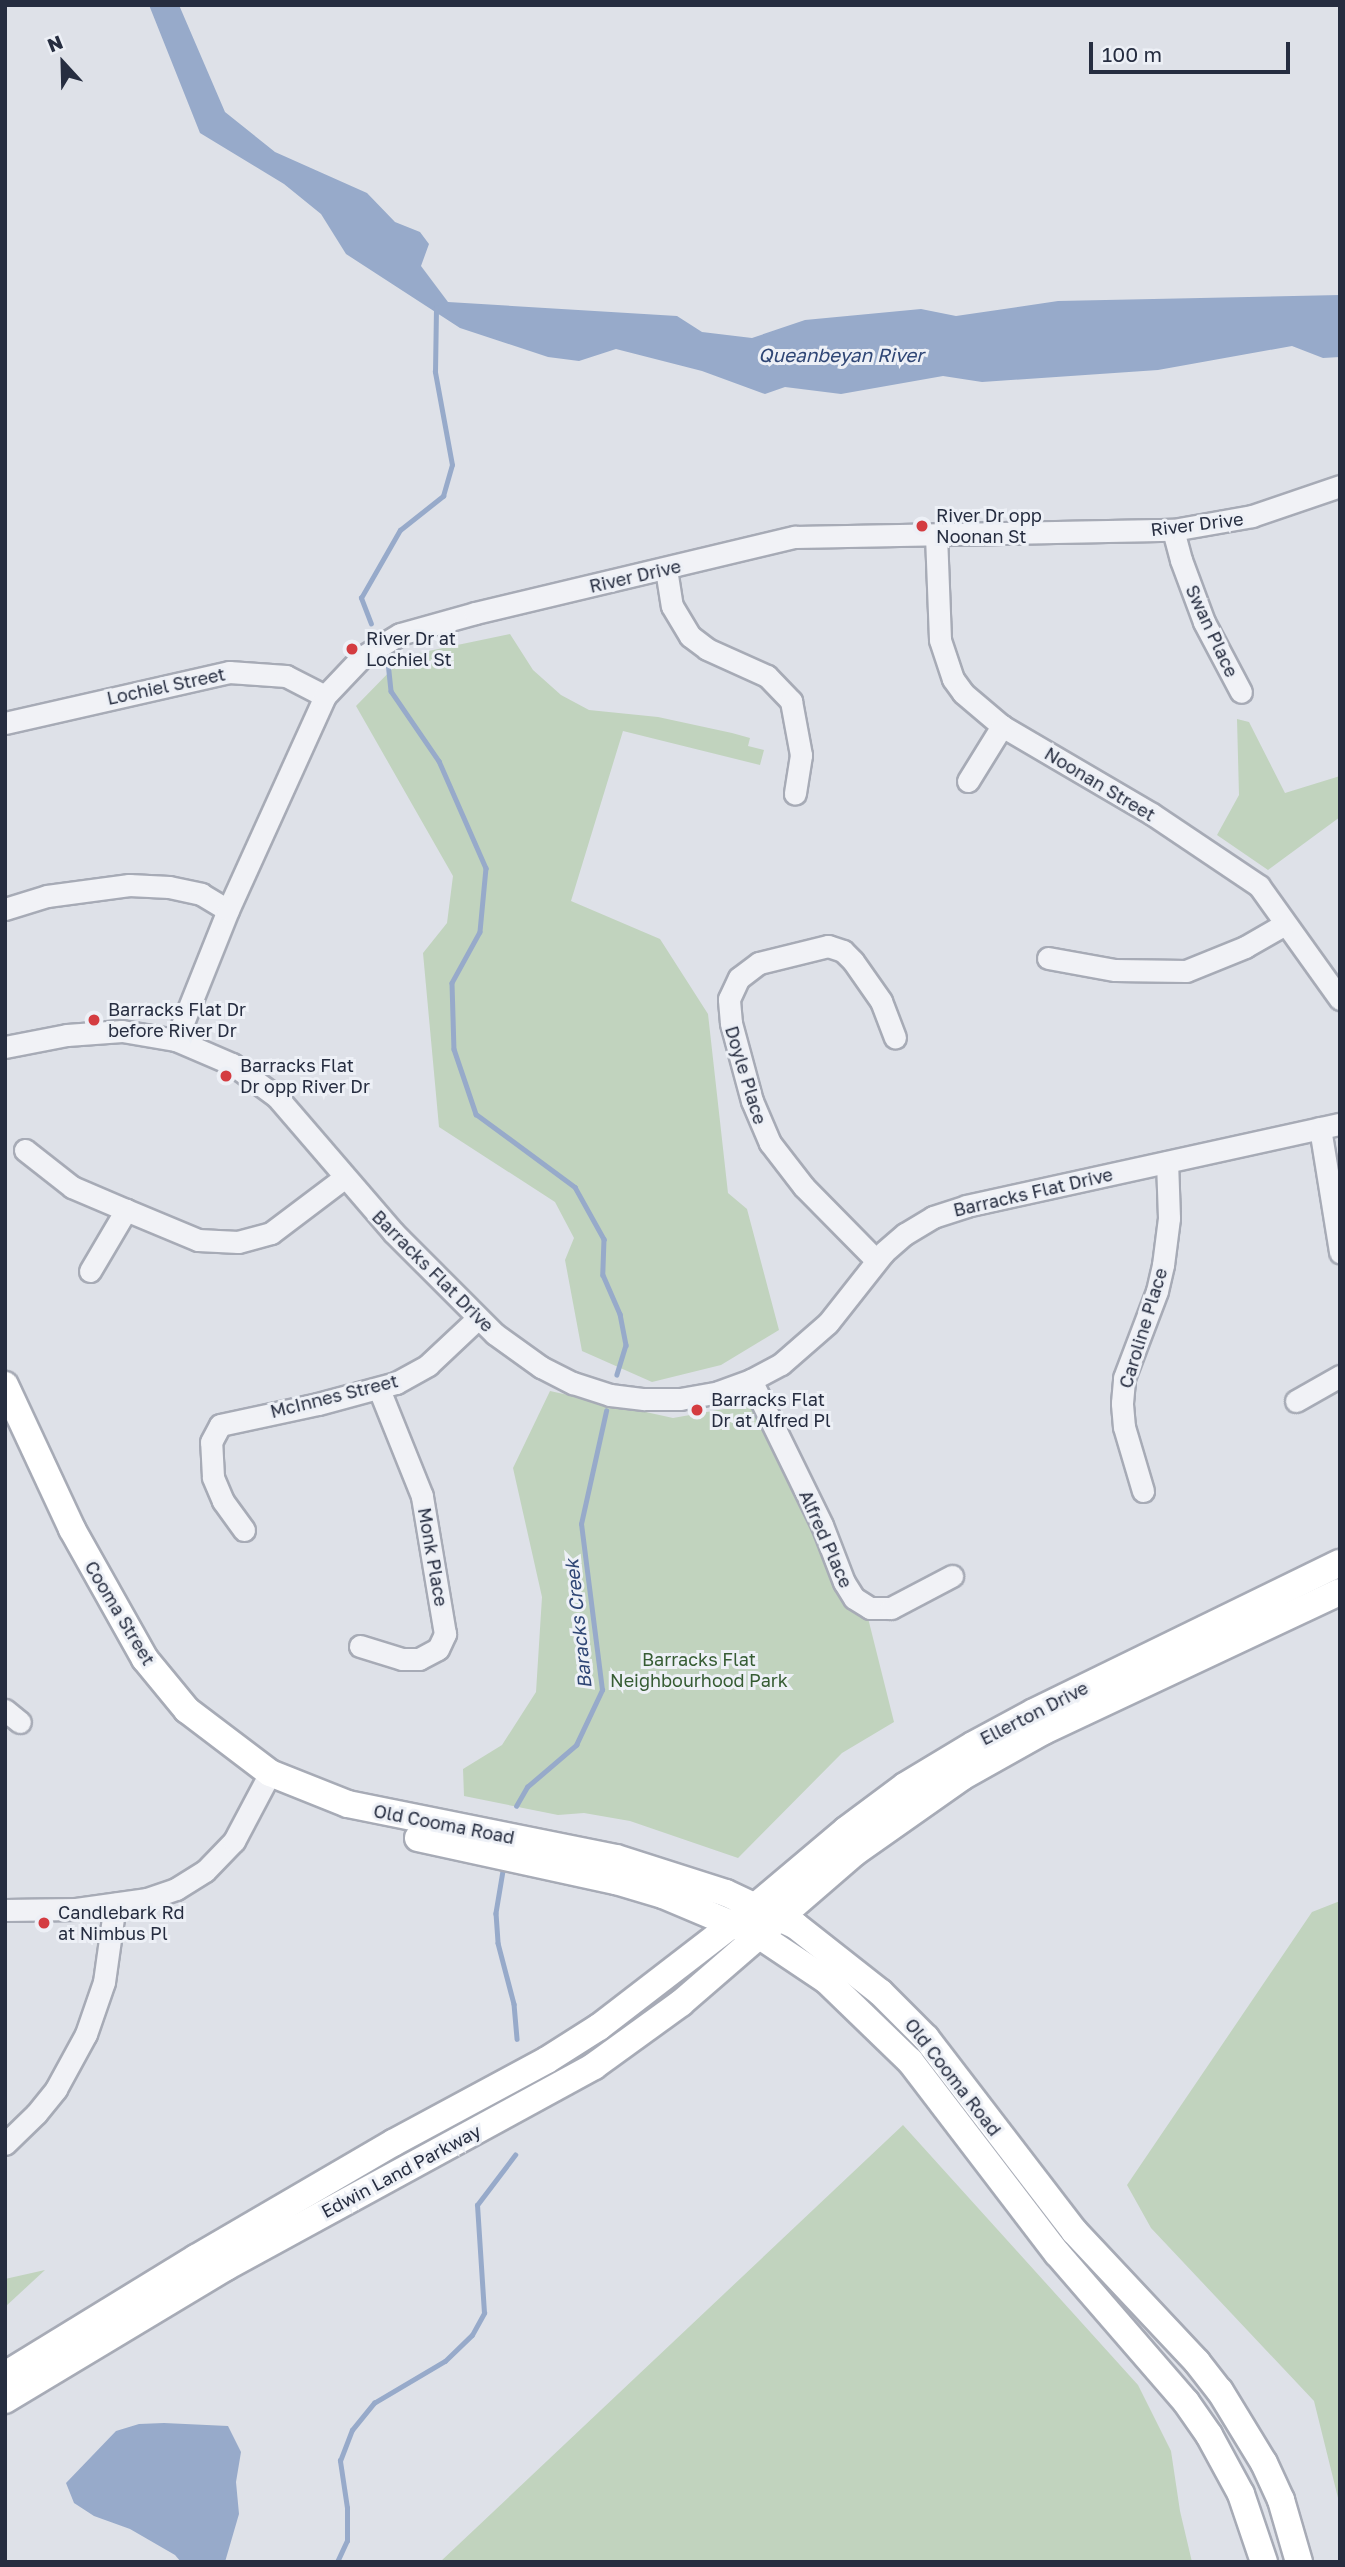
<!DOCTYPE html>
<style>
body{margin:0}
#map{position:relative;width:1345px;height:2567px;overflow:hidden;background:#dee1e8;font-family:"Golos Text",sans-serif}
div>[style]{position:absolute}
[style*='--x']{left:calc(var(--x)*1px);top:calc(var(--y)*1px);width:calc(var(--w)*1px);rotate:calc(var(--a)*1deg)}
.green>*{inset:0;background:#c1d3be}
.water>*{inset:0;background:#97aaca}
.stream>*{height:4.5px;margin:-2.25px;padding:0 2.25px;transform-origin:2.25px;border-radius:2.25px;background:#97aaca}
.roads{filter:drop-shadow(2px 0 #a7abb6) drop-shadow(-2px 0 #a7abb6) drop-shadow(0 2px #a7abb6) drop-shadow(0 -2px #a7abb6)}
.minor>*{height:21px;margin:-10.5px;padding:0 10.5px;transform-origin:10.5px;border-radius:10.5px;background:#f1f2f6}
.major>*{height:26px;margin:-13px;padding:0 13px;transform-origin:13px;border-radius:13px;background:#fff}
.dots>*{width:19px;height:19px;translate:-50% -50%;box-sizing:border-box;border:4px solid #edf0f6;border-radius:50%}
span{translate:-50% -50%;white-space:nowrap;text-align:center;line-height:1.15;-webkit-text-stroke:6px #edf0f6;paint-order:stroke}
.poi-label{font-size:18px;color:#262d40}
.left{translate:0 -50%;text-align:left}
.street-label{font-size:18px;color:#262d40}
.park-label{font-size:18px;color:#365c33}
.water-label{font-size:19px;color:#2f4675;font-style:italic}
.frame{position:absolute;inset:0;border:7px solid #262d40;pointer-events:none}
.north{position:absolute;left:28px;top:28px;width:70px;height:70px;-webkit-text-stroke:5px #edf0f6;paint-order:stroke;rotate:338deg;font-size:19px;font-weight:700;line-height:28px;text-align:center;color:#262d40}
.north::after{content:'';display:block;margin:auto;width:24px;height:32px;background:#262d40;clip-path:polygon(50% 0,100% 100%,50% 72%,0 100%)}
.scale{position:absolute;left:1089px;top:42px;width:201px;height:32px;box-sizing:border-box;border:4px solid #262d40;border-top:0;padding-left:9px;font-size:21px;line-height:24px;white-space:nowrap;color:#262d40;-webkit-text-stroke:5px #edf0f6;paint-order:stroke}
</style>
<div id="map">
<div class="green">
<div style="clip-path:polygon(510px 634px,533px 670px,561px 695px,589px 710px,658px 717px,732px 733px,750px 738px,748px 746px,764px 750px,760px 765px,623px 731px,571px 901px,660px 939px,708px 1014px,728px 1193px,747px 1209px,779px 1330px,721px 1365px,652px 1382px,582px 1351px,565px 1260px,574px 1238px,555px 1202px,439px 1127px,423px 953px,447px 923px,453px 876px,356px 706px,400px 661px,416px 658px,419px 653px)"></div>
<div style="clip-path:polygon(1237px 719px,1249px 722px,1285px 793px,1340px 776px,1340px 817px,1268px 870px,1217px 835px,1239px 795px)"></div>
<div style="clip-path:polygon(550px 1391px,673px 1418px,752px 1404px,808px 1515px,844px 1601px,868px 1618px,894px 1722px,842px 1753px,738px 1858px,630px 1821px,584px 1813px,558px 1815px,464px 1796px,463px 1769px,502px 1745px,536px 1692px,542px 1597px,513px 1468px)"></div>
<div style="clip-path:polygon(1340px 1901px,1340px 2506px,1314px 2401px,1151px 2228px,1127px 2185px,1312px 1912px)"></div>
<div style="clip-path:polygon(903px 2125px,1138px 2385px,1171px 2451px,1180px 2511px,1192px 2562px,440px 2562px)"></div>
<div style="clip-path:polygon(45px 2270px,5px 2307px,5px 2279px)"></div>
</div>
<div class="water">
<div style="clip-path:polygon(149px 5px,179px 5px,225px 112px,275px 152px,367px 193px,395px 222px,420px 232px,429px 244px,421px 266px,448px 302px,677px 316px,702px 332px,752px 338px,805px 320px,921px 309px,956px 316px,1058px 301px,1340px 295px,1340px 357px,1323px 358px,1292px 346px,1158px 370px,982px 382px,943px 376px,841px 394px,785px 387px,765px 394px,702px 371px,616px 349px,579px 361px,548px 357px,460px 328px,346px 254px,321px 214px,284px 184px,200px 133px)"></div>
<div style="clip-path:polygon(164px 2423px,228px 2426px,241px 2452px,236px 2482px,239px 2514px,225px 2562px,181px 2562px,175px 2555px,130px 2529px,94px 2516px,74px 2503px,66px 2483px,116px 2431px,139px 2424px)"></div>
</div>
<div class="stream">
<div style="--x:371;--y:624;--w:28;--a:-111"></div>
<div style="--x:361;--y:598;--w:78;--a:-60.2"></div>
<div style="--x:400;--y:530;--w:55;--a:-38.3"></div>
<div style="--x:443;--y:496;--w:32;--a:-74"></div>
<div style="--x:452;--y:465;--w:95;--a:-100.4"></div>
<div style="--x:435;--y:372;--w:64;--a:-89.1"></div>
<div style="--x:388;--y:662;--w:29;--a:84"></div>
<div style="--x:391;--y:691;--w:85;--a:55.6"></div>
<div style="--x:439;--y:761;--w:117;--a:66.3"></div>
<div style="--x:486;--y:868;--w:64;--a:95.4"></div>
<div style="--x:480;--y:932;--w:58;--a:118.8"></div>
<div style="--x:452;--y:983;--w:66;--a:88.3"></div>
<div style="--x:454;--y:1049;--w:69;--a:71.3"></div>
<div style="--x:476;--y:1114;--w:123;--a:36.4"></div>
<div style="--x:575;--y:1187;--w:60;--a:60.9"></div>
<div style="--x:604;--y:1239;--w:36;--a:92"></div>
<div style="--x:603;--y:1275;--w:43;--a:66.4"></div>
<div style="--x:620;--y:1314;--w:32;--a:79"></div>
<div style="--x:626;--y:1345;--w:31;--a:107"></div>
<div style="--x:516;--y:1806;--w:22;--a:-60"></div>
<div style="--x:527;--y:1787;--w:65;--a:-40.6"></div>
<div style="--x:576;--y:1745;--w:61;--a:-64.7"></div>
<div style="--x:602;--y:1690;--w:167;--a:-97.2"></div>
<div style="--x:581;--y:1524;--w:116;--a:-77.5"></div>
<div style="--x:503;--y:1871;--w:43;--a:99.5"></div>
<div style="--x:496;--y:1913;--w:30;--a:86"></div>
<div style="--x:498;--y:1943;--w:63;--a:75.3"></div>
<div style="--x:514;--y:2004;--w:35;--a:85"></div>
<div style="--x:337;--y:2562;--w:23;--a:-65"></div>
<div style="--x:347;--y:2541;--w:33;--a:-90"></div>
<div style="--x:347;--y:2508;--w:48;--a:-98.5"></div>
<div style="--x:340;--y:2461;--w:33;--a:-69"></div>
<div style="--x:352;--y:2430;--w:35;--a:-51"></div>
<div style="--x:374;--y:2403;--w:82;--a:-30.6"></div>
<div style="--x:445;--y:2361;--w:37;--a:-44"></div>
<div style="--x:472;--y:2335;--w:25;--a:-61"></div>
<div style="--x:484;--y:2313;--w:108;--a:-93.7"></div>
<div style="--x:477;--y:2205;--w:63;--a:-52.8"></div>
</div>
<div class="roads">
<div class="minor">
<div style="--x:1173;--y:530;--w:31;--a:75"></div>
<div style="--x:1181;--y:560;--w:66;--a:69.6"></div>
<div style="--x:1204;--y:622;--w:79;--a:62.1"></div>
<div style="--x:936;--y:535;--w:105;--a:87.8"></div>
<div style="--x:940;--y:640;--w:41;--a:71.6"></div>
<div style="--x:953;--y:679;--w:17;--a:54"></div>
<div style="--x:963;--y:693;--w:51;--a:40.2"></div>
<div style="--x:1002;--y:726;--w:174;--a:30.4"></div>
<div style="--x:1152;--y:814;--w:129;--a:33.9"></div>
<div style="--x:1259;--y:886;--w:139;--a:54.4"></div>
<div style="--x:666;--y:569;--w:37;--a:81"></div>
<div style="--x:672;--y:606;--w:35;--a:59"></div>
<div style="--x:690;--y:636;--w:21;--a:37"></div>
<div style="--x:707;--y:649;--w:66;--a:24.2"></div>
<div style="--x:767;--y:676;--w:35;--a:46"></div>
<div style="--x:791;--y:701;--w:55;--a:79.5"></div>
<div style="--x:801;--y:755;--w:39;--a:99"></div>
<div style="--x:5;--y:723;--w:230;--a:-12.8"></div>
<div style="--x:229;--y:672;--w:57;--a:4"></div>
<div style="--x:286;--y:676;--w:44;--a:27.1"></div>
<div style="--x:968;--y:781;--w:65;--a:-58.3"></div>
<div style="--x:5;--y:909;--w:44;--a:-17.2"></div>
<div style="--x:47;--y:896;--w:83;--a:-7.6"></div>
<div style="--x:129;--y:885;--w:40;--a:2.9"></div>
<div style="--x:169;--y:887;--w:33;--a:12"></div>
<div style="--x:201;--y:894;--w:31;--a:31"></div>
<div style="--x:1048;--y:958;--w:68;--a:10.2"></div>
<div style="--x:1115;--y:970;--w:71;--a:0.8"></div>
<div style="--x:1186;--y:971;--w:64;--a:-22.1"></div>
<div style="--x:1245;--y:947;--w:46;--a:-29.9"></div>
<div style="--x:176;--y:1040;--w:140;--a:-68.2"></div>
<div style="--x:228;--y:910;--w:235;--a:-65.6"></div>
<div style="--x:325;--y:696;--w:54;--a:-46.5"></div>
<div style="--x:362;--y:657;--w:44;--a:-31.2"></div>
<div style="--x:400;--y:634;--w:78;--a:-15.6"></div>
<div style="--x:475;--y:613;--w:329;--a:-13.4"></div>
<div style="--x:795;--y:537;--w:378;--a:-1.1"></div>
<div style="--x:1173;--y:530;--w:80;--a:-10"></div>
<div style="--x:1252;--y:516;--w:93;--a:-18.8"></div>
<div style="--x:5;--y:1047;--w:63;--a:-11"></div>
<div style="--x:67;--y:1035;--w:55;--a:-4.2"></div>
<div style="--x:122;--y:1031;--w:55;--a:9.5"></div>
<div style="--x:176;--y:1040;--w:61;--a:23.2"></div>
<div style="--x:232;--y:1064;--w:56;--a:36.3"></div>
<div style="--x:277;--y:1097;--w:178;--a:49.3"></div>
<div style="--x:393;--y:1232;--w:144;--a:45"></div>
<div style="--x:495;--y:1334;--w:57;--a:35.7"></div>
<div style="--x:541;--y:1367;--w:36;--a:27"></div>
<div style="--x:573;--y:1383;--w:39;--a:18"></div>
<div style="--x:610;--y:1395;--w:34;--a:7"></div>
<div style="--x:644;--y:1399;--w:36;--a:0"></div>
<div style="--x:680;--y:1399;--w:39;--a:-10"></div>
<div style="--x:718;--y:1392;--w:35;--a:-20"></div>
<div style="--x:751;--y:1380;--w:34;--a:-28"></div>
<div style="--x:781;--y:1364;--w:62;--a:-41.1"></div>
<div style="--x:828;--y:1323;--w:90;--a:-51.7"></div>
<div style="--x:884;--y:1252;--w:28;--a:-41"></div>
<div style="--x:905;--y:1234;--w:33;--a:-31"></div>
<div style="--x:933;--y:1217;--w:35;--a:-18"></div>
<div style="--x:966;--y:1206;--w:383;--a:-12.4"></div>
<div style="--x:1320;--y:1128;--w:126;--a:80.8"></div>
<div style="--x:25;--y:1150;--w:60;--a:38.2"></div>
<div style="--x:72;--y:1187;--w:59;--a:23.1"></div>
<div style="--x:876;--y:1260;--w:103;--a:-134.6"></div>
<div style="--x:804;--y:1187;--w:56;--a:-127.7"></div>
<div style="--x:770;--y:1143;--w:46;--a:-113.2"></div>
<div style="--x:752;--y:1101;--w:81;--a:-105.1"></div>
<div style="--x:731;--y:1023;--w:24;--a:-95"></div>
<div style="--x:729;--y:999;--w:23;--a:-65"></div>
<div style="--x:739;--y:978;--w:25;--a:-37"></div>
<div style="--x:759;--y:963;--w:71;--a:-13.8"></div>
<div style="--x:828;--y:946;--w:16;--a:18"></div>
<div style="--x:843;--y:951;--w:14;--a:45"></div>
<div style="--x:853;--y:961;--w:49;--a:55"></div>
<div style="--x:881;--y:1001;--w:39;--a:69"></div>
<div style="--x:90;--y:1271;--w:71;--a:-59.5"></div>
<div style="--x:126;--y:1210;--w:78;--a:22.6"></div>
<div style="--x:198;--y:1240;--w:40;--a:2.9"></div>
<div style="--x:238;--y:1242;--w:34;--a:-15"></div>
<div style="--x:271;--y:1233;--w:91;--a:-37"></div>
<div style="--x:751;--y:1380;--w:161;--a:63.9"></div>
<div style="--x:822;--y:1525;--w:61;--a:68.9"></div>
<div style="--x:844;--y:1582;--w:19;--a:58"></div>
<div style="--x:854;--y:1598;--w:19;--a:32"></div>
<div style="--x:870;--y:1608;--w:21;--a:0"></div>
<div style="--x:891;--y:1608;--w:69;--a:-27.7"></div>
<div style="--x:1296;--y:1401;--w:51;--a:-29.6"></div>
<div style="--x:1143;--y:1491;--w:67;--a:-106.5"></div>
<div style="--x:1124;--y:1427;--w:24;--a:-95"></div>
<div style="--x:1122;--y:1403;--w:25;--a:-85"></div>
<div style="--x:1124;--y:1378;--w:93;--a:-69.2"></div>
<div style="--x:1157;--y:1291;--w:27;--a:-77"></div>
<div style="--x:1163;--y:1265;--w:47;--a:-82.7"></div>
<div style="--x:1169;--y:1218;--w:56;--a:-92"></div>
<div style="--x:244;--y:1530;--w:36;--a:-126"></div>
<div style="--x:223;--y:1501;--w:26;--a:-113"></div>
<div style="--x:213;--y:1477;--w:35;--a:-93"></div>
<div style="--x:211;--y:1442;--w:19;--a:-62"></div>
<div style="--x:220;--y:1425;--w:100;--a:-12.1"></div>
<div style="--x:318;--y:1404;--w:81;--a:-15.1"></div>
<div style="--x:396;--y:1383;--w:37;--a:-29"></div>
<div style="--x:428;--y:1365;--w:67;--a:-43.2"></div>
<div style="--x:360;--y:1646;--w:44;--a:17.2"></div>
<div style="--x:402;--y:1659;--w:17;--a:0"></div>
<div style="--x:419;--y:1659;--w:21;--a:-28"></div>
<div style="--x:438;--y:1649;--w:17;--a:-65"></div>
<div style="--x:445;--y:1634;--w:140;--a:-99.5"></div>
<div style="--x:422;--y:1496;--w:115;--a:-111.9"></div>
<div style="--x:5;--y:1710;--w:19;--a:39"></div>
<div style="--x:5;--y:1910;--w:71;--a:-0.8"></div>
<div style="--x:76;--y:1909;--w:72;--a:-8"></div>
<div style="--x:147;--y:1899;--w:31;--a:-19"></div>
<div style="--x:176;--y:1889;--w:34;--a:-32"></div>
<div style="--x:205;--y:1871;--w:42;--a:-46"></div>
<div style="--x:234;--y:1841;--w:77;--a:-62.1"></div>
<div style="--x:5;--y:2144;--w:43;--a:-44.1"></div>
<div style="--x:36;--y:2114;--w:32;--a:-51"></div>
<div style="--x:56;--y:2089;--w:63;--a:-61.4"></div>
<div style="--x:86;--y:2034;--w:55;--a:-70.9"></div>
<div style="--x:104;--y:1982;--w:79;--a:-82"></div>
</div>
<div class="major">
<div style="--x:5;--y:1385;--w:159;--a:65"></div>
<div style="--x:72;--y:1529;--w:149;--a:60.7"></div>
<div style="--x:145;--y:1659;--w:66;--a:50.5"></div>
<div style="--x:187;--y:1710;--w:104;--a:37.2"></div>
<div style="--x:270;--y:1773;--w:84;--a:21.7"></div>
<div style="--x:348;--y:1804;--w:273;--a:11.4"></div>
<div style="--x:616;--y:1858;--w:115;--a:17.7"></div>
<div style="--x:726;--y:1893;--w:77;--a:25.2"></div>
<div style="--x:796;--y:1926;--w:107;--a:38.2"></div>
<div style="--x:880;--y:1992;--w:65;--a:45"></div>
<div style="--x:926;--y:2038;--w:243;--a:52.5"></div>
<div style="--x:1074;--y:2231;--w:180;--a:46.8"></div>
<div style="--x:1197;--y:2362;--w:37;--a:52"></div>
<div style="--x:1220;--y:2391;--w:84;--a:58.6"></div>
<div style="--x:1264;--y:2463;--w:41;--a:65.3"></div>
<div style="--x:1281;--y:2500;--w:65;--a:73.8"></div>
<div style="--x:418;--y:1838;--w:203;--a:12.3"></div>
<div style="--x:616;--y:1881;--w:49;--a:16.6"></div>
<div style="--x:663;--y:1895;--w:105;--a:22.9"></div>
<div style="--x:760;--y:1936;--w:79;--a:33.7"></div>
<div style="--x:826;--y:1980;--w:117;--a:44"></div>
<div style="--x:910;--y:2061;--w:242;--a:52.6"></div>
<div style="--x:1057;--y:2253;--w:197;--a:49.1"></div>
<div style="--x:1186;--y:2402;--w:40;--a:55.1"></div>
<div style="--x:1209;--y:2435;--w:67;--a:61.5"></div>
<div style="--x:1241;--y:2494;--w:72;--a:71.3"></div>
<div style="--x:5;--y:2375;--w:224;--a:-31.5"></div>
<div style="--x:196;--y:2258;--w:228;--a:-30.3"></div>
<div style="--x:393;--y:2143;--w:175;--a:-28.3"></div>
<div style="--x:547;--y:2060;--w:62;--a:-32.4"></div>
<div style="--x:599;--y:2027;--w:198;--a:-37.6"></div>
<div style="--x:756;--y:1906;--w:118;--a:-40.2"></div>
<div style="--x:846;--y:1830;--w:74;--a:-36.7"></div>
<div style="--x:905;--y:1786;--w:79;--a:-31.1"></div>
<div style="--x:973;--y:1745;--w:69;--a:-28.4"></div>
<div style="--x:1034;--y:1712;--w:340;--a:-26"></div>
<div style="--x:5;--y:2400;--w:258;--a:-31"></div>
<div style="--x:226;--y:2267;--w:419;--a:-28.6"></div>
<div style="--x:594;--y:2066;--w:107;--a:-35.9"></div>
<div style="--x:681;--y:2003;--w:229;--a:-40.9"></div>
<div style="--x:854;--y:1853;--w:132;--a:-35.1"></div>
<div style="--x:962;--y:1777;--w:94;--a:-29.3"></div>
<div style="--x:1044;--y:1731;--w:327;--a:-25.2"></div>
</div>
</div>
<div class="dots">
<div style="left:922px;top:526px;background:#d43c41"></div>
<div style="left:352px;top:649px;background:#d43c41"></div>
<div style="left:94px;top:1020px;background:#d43c41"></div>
<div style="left:226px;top:1076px;background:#d43c41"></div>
<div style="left:697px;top:1410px;background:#d43c41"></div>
<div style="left:44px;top:1923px;background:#d43c41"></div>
</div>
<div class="poi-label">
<span class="left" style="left:936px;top:526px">River Dr opp<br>Noonan St</span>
<span class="left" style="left:366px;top:649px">River Dr at<br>Lochiel St</span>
<span class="left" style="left:108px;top:1020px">Barracks Flat Dr<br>before River Dr</span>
<span class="left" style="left:240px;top:1076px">Barracks Flat<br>Dr opp River Dr</span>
<span class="left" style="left:711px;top:1410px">Barracks Flat<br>Dr at Alfred Pl</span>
<span class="left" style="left:58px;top:1923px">Candlebark Rd<br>at Nimbus Pl</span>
</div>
<div class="street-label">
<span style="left:1197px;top:524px;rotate:-7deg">River Drive</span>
<span style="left:635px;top:576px;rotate:-13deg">River Drive</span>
<span style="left:1212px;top:631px;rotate:65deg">Swan Place</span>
<span style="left:166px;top:686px;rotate:-12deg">Lochiel Street</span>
<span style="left:1100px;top:784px;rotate:31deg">Noonan Street</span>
<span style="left:746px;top:1075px;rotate:73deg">Doyle Place</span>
<span style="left:1033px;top:1192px;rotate:-13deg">Barracks Flat Drive</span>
<span style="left:433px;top:1271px;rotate:45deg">Barracks Flat Drive</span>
<span style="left:1143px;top:1328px;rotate:-73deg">Caroline Place</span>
<span style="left:334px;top:1396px;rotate:-14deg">McInnes Street</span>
<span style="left:826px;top:1539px;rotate:66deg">Alfred Place</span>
<span style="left:433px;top:1557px;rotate:80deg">Monk Place</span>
<span style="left:120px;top:1613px;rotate:59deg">Cooma Street</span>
<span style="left:1034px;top:1713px;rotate:-27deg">Ellerton Drive</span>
<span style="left:444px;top:1824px;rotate:11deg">Old Cooma Road</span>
<span style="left:953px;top:2077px;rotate:52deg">Old Cooma Road</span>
<span style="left:401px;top:2171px;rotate:-28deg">Edwin Land Parkway</span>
</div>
<div class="park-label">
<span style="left:699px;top:1670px">Barracks Flat<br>Neighbourhood Park</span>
</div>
<div class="water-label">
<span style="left:841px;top:355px">Queanbeyan River</span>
<span style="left:578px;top:1624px;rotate:-96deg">Baracks Creek</span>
</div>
<div class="frame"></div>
<div class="north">N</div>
<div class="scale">100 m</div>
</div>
